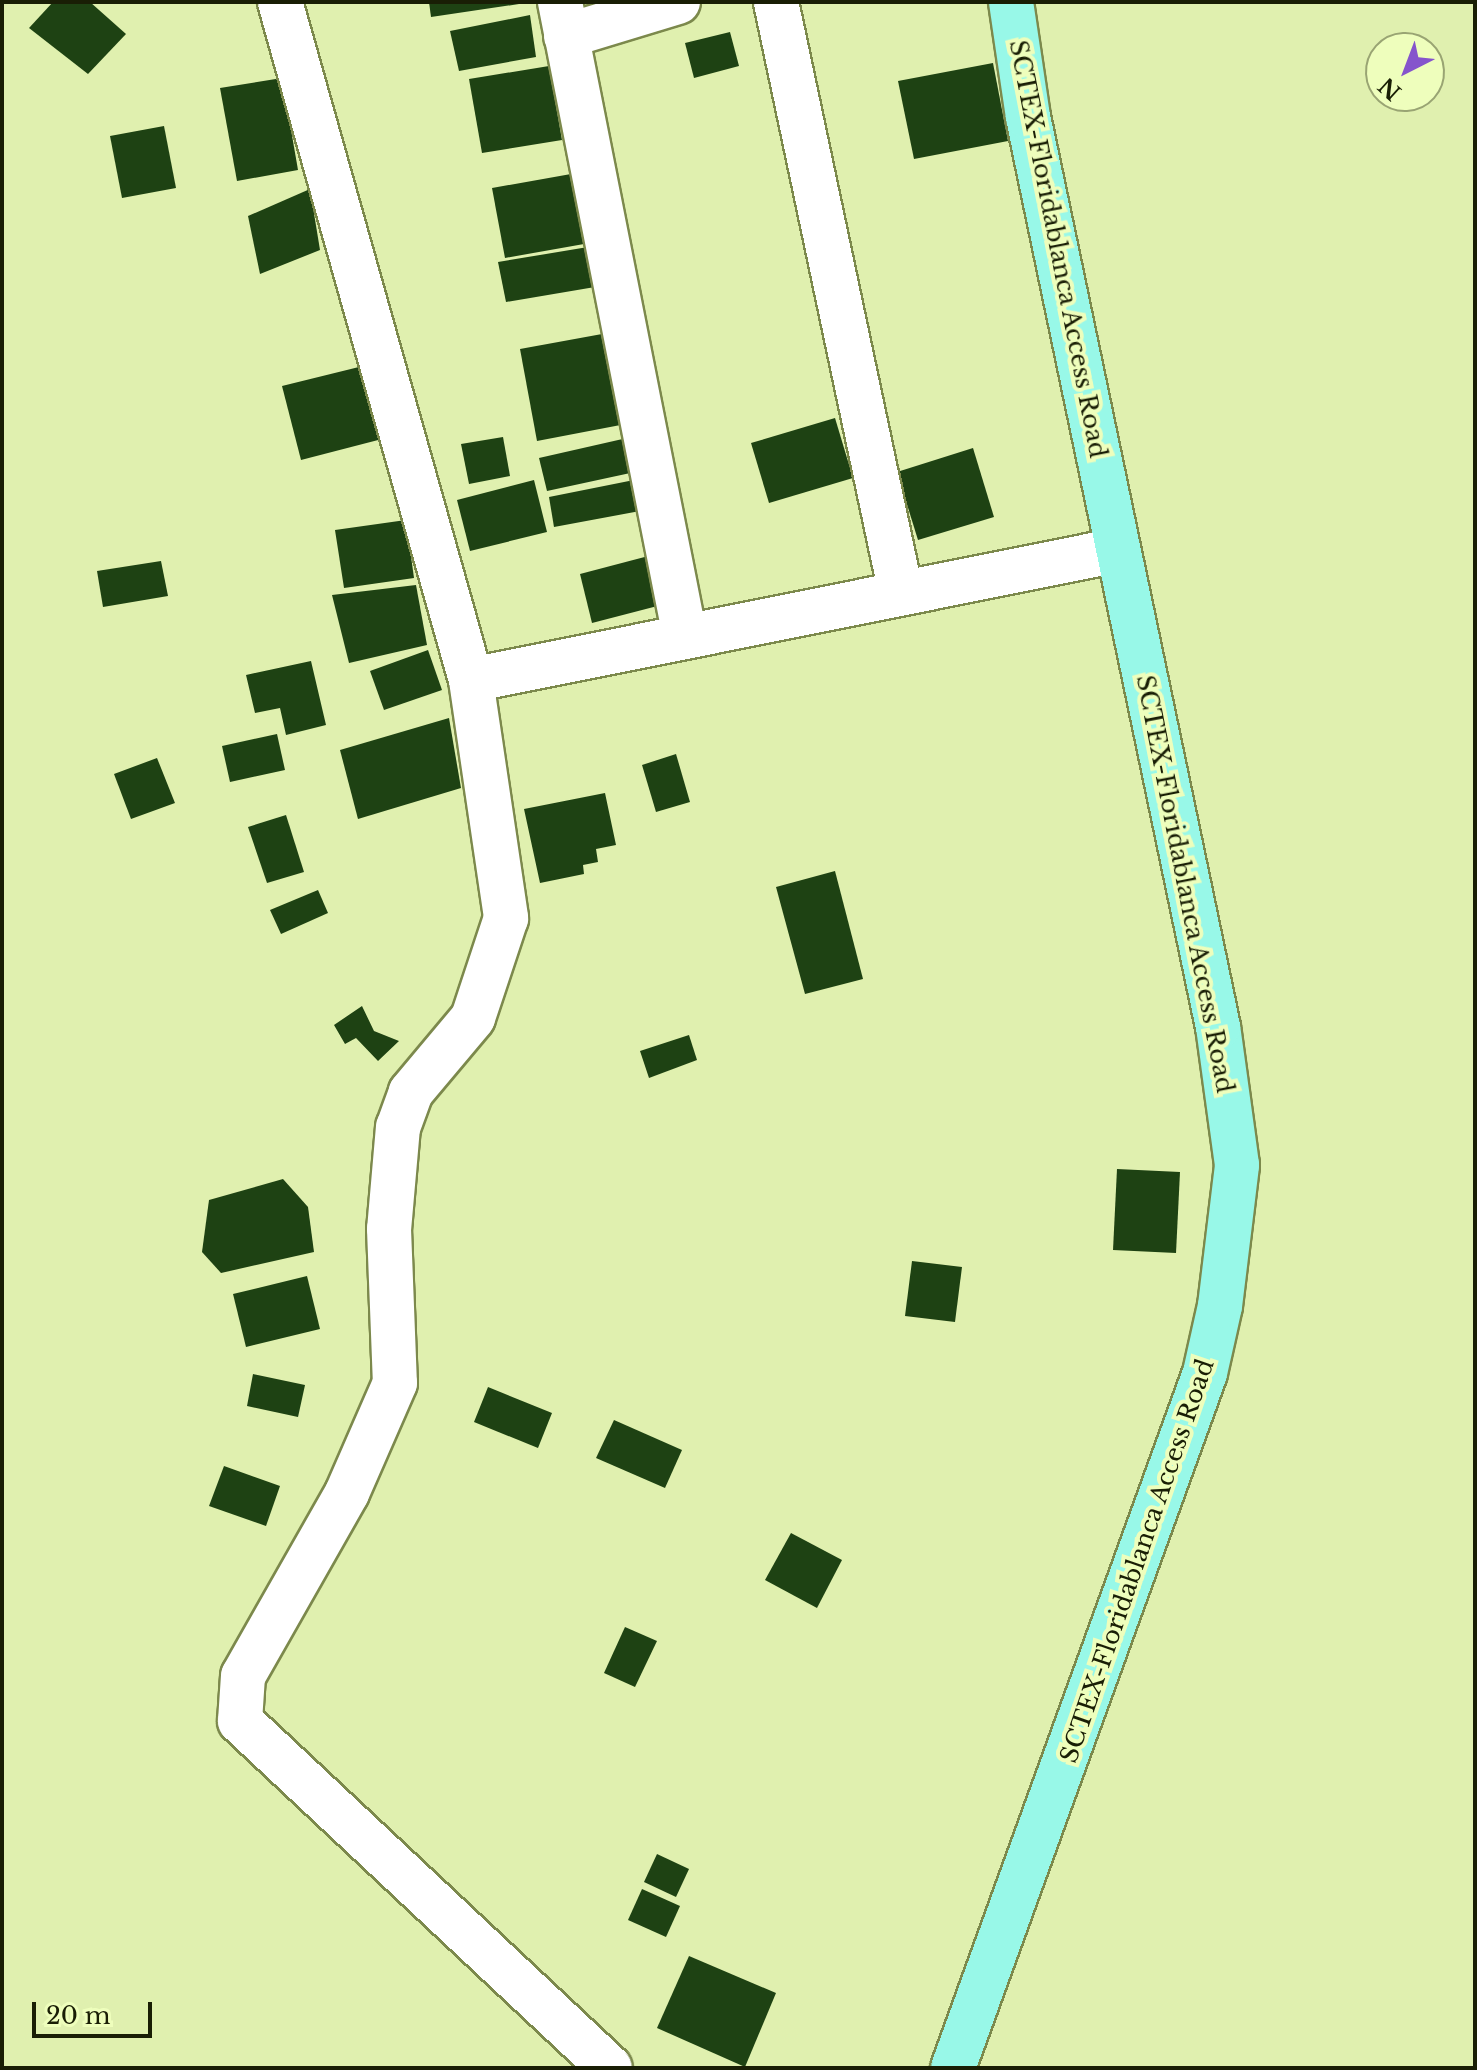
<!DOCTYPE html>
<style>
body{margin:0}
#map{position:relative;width:1477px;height:2070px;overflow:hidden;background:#e0f0af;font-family:"Libre Baskerville",serif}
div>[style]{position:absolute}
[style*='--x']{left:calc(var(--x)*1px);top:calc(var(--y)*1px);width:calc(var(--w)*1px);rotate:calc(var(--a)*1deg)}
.building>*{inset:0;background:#1e4213}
.roads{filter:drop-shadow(2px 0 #7c894c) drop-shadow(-2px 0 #7c894c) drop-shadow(0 2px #7c894c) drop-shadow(0 -2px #7c894c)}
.street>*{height:44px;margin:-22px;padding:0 22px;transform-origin:22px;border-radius:22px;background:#fff}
.primary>*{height:44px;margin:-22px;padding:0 22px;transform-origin:22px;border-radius:22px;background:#98f8e8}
span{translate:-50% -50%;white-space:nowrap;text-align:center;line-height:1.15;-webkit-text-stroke:8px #eefebc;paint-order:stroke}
.street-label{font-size:24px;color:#191e05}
.frame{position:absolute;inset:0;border:4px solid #191e05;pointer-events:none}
.north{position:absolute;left:1365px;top:32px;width:80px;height:80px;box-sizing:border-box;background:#eefebc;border:2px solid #99a473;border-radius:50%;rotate:222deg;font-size:22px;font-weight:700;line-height:32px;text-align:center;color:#191e05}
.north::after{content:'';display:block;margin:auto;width:28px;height:36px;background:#8554cc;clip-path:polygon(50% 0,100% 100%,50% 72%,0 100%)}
.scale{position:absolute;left:32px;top:2002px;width:120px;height:36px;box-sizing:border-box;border:4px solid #191e05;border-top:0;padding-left:10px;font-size:24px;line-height:28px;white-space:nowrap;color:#191e05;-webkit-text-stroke:6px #eefebc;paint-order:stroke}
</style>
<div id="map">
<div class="building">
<div style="clip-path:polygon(53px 2px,90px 2px,126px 34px,88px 74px,29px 28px)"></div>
<div style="clip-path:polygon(429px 2px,519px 2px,519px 4px,431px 17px)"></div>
<div style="clip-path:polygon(530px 15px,536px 57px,459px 71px,450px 31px)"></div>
<div style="clip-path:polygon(730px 32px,739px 66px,694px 78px,685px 43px)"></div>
<div style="clip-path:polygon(993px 63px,1008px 141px,914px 159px,898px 81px)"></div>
<div style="clip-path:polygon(549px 66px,562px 140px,482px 153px,469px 79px)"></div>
<div style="clip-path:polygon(282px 78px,298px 170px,237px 181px,220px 88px)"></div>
<div style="clip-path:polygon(164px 126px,176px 188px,122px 198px,110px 136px)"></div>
<div style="clip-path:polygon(571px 174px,584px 244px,505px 258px,492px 188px)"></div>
<div style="clip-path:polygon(310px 189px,320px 250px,260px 274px,248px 216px)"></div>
<div style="clip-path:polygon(588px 247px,595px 287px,506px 302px,498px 262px)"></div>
<div style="clip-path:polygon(613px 332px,631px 423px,537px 441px,520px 349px)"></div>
<div style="clip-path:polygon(363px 366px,382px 439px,301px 460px,282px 386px)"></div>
<div style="clip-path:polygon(835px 418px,853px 478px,769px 503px,751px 443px)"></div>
<div style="clip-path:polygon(503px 437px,510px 476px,469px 484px,461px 444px)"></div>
<div style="clip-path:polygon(627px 438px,635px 472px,547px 491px,539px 458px)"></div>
<div style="clip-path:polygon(973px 448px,994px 517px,918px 540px,897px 472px)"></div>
<div style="clip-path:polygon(534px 480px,547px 532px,470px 551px,457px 500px)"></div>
<div style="clip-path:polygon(634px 480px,640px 511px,554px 527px,549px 497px)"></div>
<div style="clip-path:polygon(406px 520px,414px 578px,344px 588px,335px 530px)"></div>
<div style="clip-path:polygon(656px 554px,669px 603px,592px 623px,580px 574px)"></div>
<div style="clip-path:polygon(161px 561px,168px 596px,103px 607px,97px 571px)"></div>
<div style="clip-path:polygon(416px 585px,427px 645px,349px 663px,332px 595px)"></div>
<div style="clip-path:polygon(428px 650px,442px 690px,384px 710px,370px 671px)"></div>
<div style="clip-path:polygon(311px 661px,326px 725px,286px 735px,280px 708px,255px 713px,246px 675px)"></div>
<div style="clip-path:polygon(449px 718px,461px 788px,358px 819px,340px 750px)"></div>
<div style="clip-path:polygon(277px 734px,285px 770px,230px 782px,222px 746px)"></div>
<div style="clip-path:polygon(676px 754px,690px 802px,656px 812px,642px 765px)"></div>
<div style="clip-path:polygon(157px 758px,175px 803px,131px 819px,114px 774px)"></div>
<div style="clip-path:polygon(605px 793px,616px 845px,596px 849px,598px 862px,583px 865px,584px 874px,540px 883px,524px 809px)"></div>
<div style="clip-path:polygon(286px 815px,304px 872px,267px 883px,248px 827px)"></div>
<div style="clip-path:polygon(835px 871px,863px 979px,805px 994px,776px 887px)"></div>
<div style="clip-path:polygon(318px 890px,328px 913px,281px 934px,270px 910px)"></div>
<div style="clip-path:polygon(362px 1006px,374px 1031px,399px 1041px,378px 1061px,356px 1038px,345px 1044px,334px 1025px)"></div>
<div style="clip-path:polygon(689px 1035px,697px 1060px,649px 1078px,640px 1051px)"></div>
<div style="clip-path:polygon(1117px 1169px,1180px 1172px,1176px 1253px,1113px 1250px)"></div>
<div style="clip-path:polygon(283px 1179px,308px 1207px,314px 1252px,221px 1273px,202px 1252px,209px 1200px)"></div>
<div style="clip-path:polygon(912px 1261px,962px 1267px,955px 1322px,905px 1316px)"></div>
<div style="clip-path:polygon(307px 1276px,320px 1329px,246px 1347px,233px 1294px)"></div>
<div style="clip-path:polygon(253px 1374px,305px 1385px,298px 1417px,247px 1406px)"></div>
<div style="clip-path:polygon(488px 1387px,552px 1413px,538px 1448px,474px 1422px)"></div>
<div style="clip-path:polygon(614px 1420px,682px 1450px,665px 1488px,596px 1458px)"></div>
<div style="clip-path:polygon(224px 1466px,280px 1486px,266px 1526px,209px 1506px)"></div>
<div style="clip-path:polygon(791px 1533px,842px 1560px,817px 1608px,765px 1580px)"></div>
<div style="clip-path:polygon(625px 1627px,657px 1641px,635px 1687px,604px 1673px)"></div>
<div style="clip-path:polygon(657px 1854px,689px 1869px,676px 1897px,644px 1882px)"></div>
<div style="clip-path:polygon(642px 1889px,680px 1906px,666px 1937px,628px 1920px)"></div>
<div style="clip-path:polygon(689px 1956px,776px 1993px,745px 2067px,657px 2028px)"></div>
</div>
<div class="roads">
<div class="street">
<div style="--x:280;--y:2;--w:704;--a:74.27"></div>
<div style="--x:471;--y:680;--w:241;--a:81.6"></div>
<div style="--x:506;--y:918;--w:105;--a:108.3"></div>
<div style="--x:473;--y:1018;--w:97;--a:130"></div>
<div style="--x:411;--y:1092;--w:37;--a:110"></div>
<div style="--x:398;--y:1127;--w:102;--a:95"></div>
<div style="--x:389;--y:1229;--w:154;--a:87.8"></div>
<div style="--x:395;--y:1383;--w:120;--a:113.6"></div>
<div style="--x:347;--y:1493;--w:210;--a:119.6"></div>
<div style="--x:243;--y:1676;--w:45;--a:93.8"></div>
<div style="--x:240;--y:1721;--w:507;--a:43.16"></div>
<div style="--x:560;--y:2;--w:647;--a:78.86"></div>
<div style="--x:776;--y:2;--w:604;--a:78.06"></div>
<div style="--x:566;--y:36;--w:117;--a:-16.9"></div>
<div style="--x:471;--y:680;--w:660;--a:-11.36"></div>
</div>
<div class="primary">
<div style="--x:953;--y:2068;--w:739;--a:-70.07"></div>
<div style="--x:1205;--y:1373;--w:69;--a:-77.4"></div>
<div style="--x:1220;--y:1306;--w:142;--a:-83.1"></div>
<div style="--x:1237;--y:1165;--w:139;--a:-97.8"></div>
<div style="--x:1218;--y:1027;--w:930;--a:-101.79"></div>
<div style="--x:1028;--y:117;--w:116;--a:-98.4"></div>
</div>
</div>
<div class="street-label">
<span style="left:1058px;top:249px;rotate:79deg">SCTEX-Floridablanca Access Road</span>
<span style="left:1185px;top:884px;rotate:79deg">SCTEX-Floridablanca Access Road</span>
<span style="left:1137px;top:1561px;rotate:-71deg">SCTEX-Floridablanca Access Road</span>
</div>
<div class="frame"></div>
<div class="north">N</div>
<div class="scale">20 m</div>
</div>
